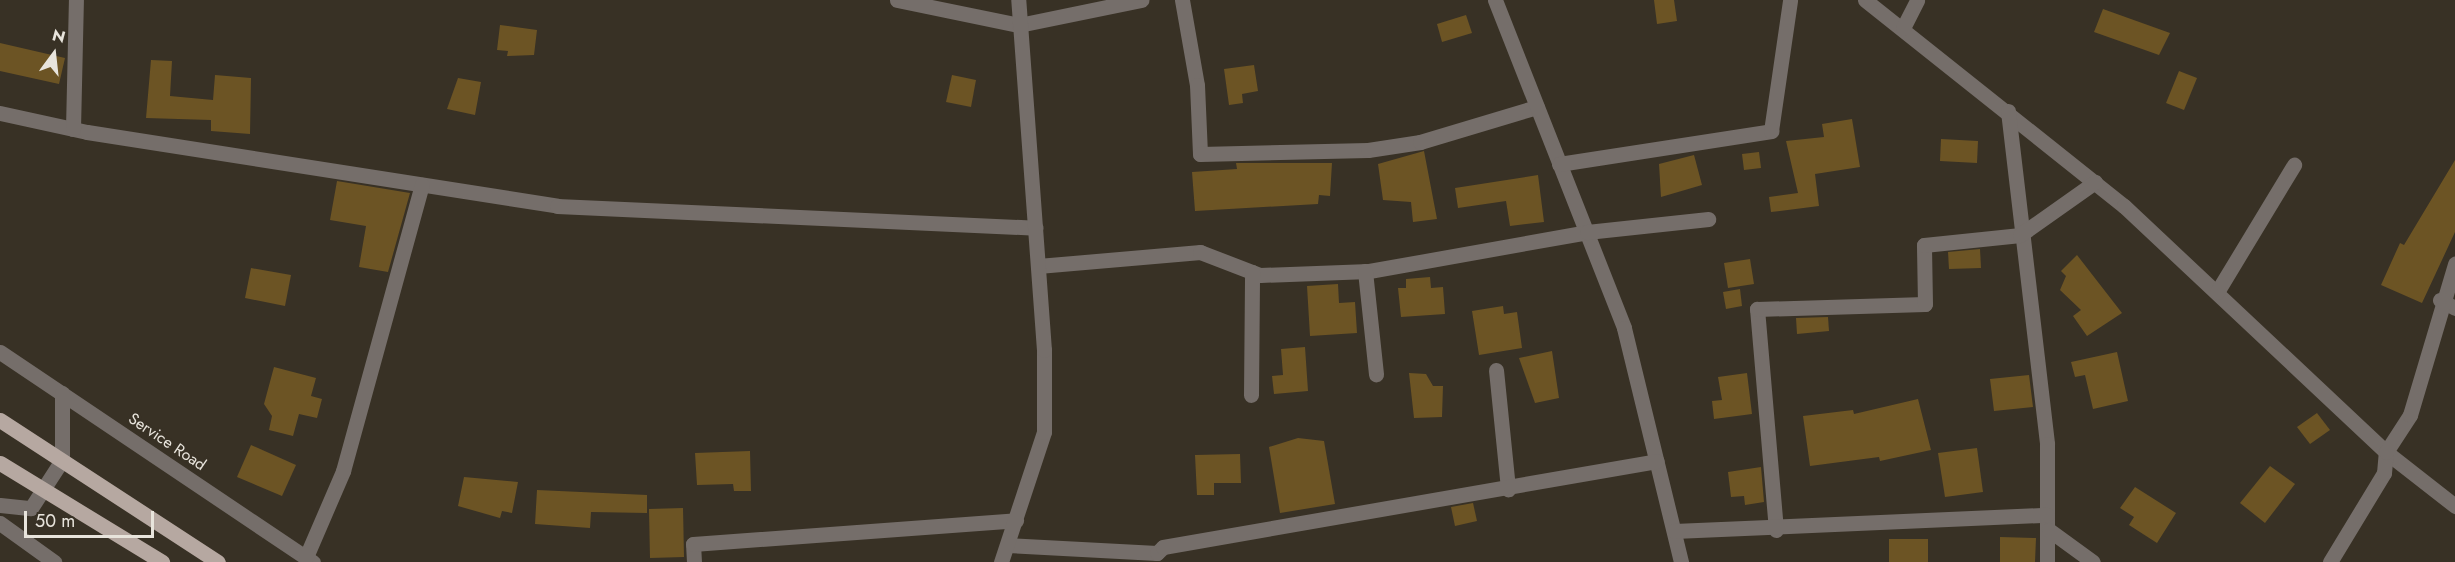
<!DOCTYPE html>
<style>
body{margin:0}
#map{position:relative;width:2455px;height:562px;overflow:hidden;background:#383125;font-family:Jost,sans-serif}
div>[style]{position:absolute}
[style*='--x']{left:calc(var(--x)*1px);top:calc(var(--y)*1px);width:calc(var(--w)*1px);rotate:calc(var(--a)*1deg)}
.building>*{inset:0;background:#6c5424}
.minor>*{height:15px;margin:-7.5px;padding:0 7.5px;transform-origin:7.5px;border-radius:7.5px;background:#756e6a}
.major>*{height:15px;margin:-7.5px;padding:0 7.5px;transform-origin:7.5px;border-radius:7.5px;background:#b6a8a1}
span{translate:-50% -50%;white-space:nowrap;text-align:center;line-height:1.15;-webkit-text-stroke:4.5px #383125;paint-order:stroke}
.street-label{font-size:16px;color:#e8e4dc}
.north{position:absolute;left:24px;top:24px;width:60px;height:60px;-webkit-text-stroke:4px #383125;paint-order:stroke;rotate:15deg;font-size:16px;font-weight:700;line-height:24px;text-align:center;color:#e8e4dc}
.north::after{content:'';display:block;margin:auto;width:21px;height:27px;background:#e8e4dc;clip-path:polygon(50% 0,100% 100%,50% 72%,0 100%)}
.scale{position:absolute;left:24px;top:511px;width:130px;height:27px;box-sizing:border-box;border:3px solid #e8e4dc;border-top:0;padding-left:8px;font-size:18px;line-height:21px;white-space:nowrap;color:#e8e4dc;-webkit-text-stroke:4px #383125;paint-order:stroke}
</style>
<div id="map">
<div class="building">
<div style="clip-path:polygon(1654px 0,1674px 0,1677px 21px,1657px 24px)"></div>
<div style="clip-path:polygon(2103px 9px,2170px 33px,2159px 55px,2094px 32px)"></div>
<div style="clip-path:polygon(1466px 15px,1472px 33px,1442px 42px,1437px 24px)"></div>
<div style="clip-path:polygon(500px 25px,537px 30px,534px 55px,507px 56px,508px 51px,497px 50px)"></div>
<div style="clip-path:polygon(0 43px,65px 58px,59px 84px,0 71px)"></div>
<div style="clip-path:polygon(151px 60px,172px 61px,170px 96px,213px 100px,215px 75px,251px 78px,250px 134px,211px 131px,211px 120px,146px 118px)"></div>
<div style="clip-path:polygon(1254px 65px,1258px 91px,1242px 94px,1243px 103px,1229px 105px,1224px 69px)"></div>
<div style="clip-path:polygon(2179px 71px,2197px 78px,2184px 110px,2166px 103px)"></div>
<div style="clip-path:polygon(952px 75px,976px 80px,971px 107px,946px 102px)"></div>
<div style="clip-path:polygon(458px 78px,481px 82px,475px 115px,447px 109px)"></div>
<div style="clip-path:polygon(1852px 119px,1860px 167px,1815px 174px,1819px 206px,1771px 212px,1769px 197px,1798px 193px,1786px 141px,1824px 137px,1822px 124px)"></div>
<div style="clip-path:polygon(1941px 139px,1978px 141px,1977px 163px,1940px 161px)"></div>
<div style="clip-path:polygon(1424px 151px,1437px 219px,1413px 222px,1411px 202px,1383px 200px,1378px 164px)"></div>
<div style="clip-path:polygon(1759px 152px,1761px 168px,1744px 170px,1742px 154px)"></div>
<div style="clip-path:polygon(1694px 155px,1702px 185px,1661px 197px,1659px 164px)"></div>
<div style="clip-path:polygon(2455px 160px,2455px 232px,2422px 303px,2381px 285px,2400px 243px,2404px 245px)"></div>
<div style="clip-path:polygon(1236px 163px,1332px 163px,1330px 196px,1319px 195px,1318px 204px,1195px 211px,1192px 172px,1237px 169px)"></div>
<div style="clip-path:polygon(1538px 175px,1544px 222px,1510px 226px,1506px 201px,1458px 208px,1455px 188px)"></div>
<div style="clip-path:polygon(337px 181px,410px 193px,388px 272px,359px 267px,366px 226px,330px 220px)"></div>
<div style="clip-path:polygon(1980px 249px,1981px 268px,1949px 269px,1948px 252px)"></div>
<div style="clip-path:polygon(2077px 255px,2122px 313px,2087px 336px,2073px 316px,2081px 310px,2060px 290px,2066px 276px,2061px 271px)"></div>
<div style="clip-path:polygon(1750px 259px,1754px 284px,1728px 288px,1724px 263px)"></div>
<div style="clip-path:polygon(251px 268px,291px 275px,285px 306px,245px 298px)"></div>
<div style="clip-path:polygon(1430px 277px,1431px 288px,1443px 287px,1445px 314px,1401px 317px,1398px 288px,1406px 288px,1406px 279px)"></div>
<div style="clip-path:polygon(1338px 284px,1339px 303px,1355px 302px,1357px 333px,1310px 336px,1307px 286px)"></div>
<div style="clip-path:polygon(1740px 289px,1742px 306px,1726px 309px,1723px 292px)"></div>
<div style="clip-path:polygon(1503px 306px,1504px 314px,1517px 312px,1522px 348px,1479px 355px,1472px 311px)"></div>
<div style="clip-path:polygon(1828px 317px,1829px 331px,1797px 334px,1796px 318px)"></div>
<div style="clip-path:polygon(1305px 347px,1308px 391px,1274px 394px,1272px 376px,1283px 375px,1281px 349px)"></div>
<div style="clip-path:polygon(1552px 351px,1559px 398px,1535px 403px,1519px 358px)"></div>
<div style="clip-path:polygon(2117px 352px,2128px 401px,2093px 409px,2085px 375px,2075px 377px,2071px 362px)"></div>
<div style="clip-path:polygon(274px 367px,316px 378px,311px 396px,322px 399px,317px 418px,299px 414px,293px 436px,269px 430px,272px 416px,264px 404px)"></div>
<div style="clip-path:polygon(1409px 373px,1426px 374px,1433px 386px,1443px 386px,1442px 417px,1414px 418px)"></div>
<div style="clip-path:polygon(1747px 373px,1752px 414px,1714px 419px,1712px 401px,1722px 400px,1718px 377px)"></div>
<div style="clip-path:polygon(2029px 375px,2033px 407px,1994px 411px,1990px 379px)"></div>
<div style="clip-path:polygon(1918px 399px,1931px 450px,1880px 461px,1879px 457px,1810px 466px,1803px 416px,1853px 410px,1854px 414px)"></div>
<div style="clip-path:polygon(2317px 413px,2330px 430px,2310px 444px,2297px 427px)"></div>
<div style="clip-path:polygon(1298px 438px,1324px 441px,1335px 504px,1280px 513px,1269px 447px)"></div>
<div style="clip-path:polygon(251px 445px,296px 465px,282px 496px,237px 477px)"></div>
<div style="clip-path:polygon(1977px 448px,1983px 492px,1945px 497px,1938px 453px)"></div>
<div style="clip-path:polygon(750px 451px,751px 491px,734px 491px,733px 484px,697px 485px,695px 453px)"></div>
<div style="clip-path:polygon(1240px 454px,1241px 483px,1214px 483px,1214px 495px,1197px 495px,1195px 455px)"></div>
<div style="clip-path:polygon(2270px 466px,2295px 484px,2265px 523px,2240px 503px)"></div>
<div style="clip-path:polygon(1761px 467px,1764px 502px,1745px 505px,1744px 496px,1731px 497px,1728px 472px)"></div>
<div style="clip-path:polygon(464px 477px,518px 482px,512px 513px,502px 511px,500px 518px,458px 506px)"></div>
<div style="clip-path:polygon(2135px 487px,2176px 513px,2157px 543px,2129px 525px,2134px 517px,2120px 508px)"></div>
<div style="clip-path:polygon(537px 490px,647px 495px,647px 513px,591px 512px,590px 528px,535px 524px)"></div>
<div style="clip-path:polygon(1473px 503px,1477px 521px,1455px 526px,1451px 507px)"></div>
<div style="clip-path:polygon(683px 508px,684px 557px,650px 558px,649px 509px)"></div>
<div style="clip-path:polygon(2000px 537px,2036px 538px,2035px 562px,2000px 562px)"></div>
<div style="clip-path:polygon(1889px 539px,1928px 539px,1928px 562px,1889px 562px)"></div>
</div>
<div class="minor">
<div style="--x:897;--y:0;--w:125;--a:11.6"></div>
<div style="--x:1019;--y:25;--w:125;--a:-11.6"></div>
<div style="--x:1182;--y:0;--w:86;--a:80"></div>
<div style="--x:1197;--y:85;--w:69;--a:87.5"></div>
<div style="--x:1200;--y:154;--w:168;--a:-1.4"></div>
<div style="--x:1368;--y:150;--w:53;--a:-8.7"></div>
<div style="--x:1420;--y:142;--w:122;--a:-16.7"></div>
<div style="--x:1495;--y:0;--w:352;--a:68.5"></div>
<div style="--x:1624;--y:328;--w:241;--a:76.3"></div>
<div style="--x:1865;--y:0;--w:331;--a:38.5"></div>
<div style="--x:2124;--y:206;--w:359;--a:43.2"></div>
<div style="--x:2386;--y:452;--w:88;--a:38"></div>
<div style="--x:1903;--y:28;--w:31;--a:-63"></div>
<div style="--x:2008;--y:111;--w:335;--a:83.3"></div>
<div style="--x:2047;--y:444;--w:118;--a:90"></div>
<div style="--x:0;--y:113;--w:89;--a:12.3"></div>
<div style="--x:87;--y:132;--w:476;--a:8.9"></div>
<div style="--x:557;--y:206;--w:479;--a:2.6"></div>
<div style="--x:73;--y:129;--w:129;--a:-88.7"></div>
<div style="--x:1559;--y:164;--w:215;--a:-8.8"></div>
<div style="--x:1771;--y:131;--w:132;--a:-81.7"></div>
<div style="--x:1038;--y:266;--w:163;--a:-4.9"></div>
<div style="--x:1200;--y:252;--w:64;--a:21"></div>
<div style="--x:1260;--y:275;--w:109;--a:-2.1"></div>
<div style="--x:1369;--y:271;--w:221;--a:-10.1"></div>
<div style="--x:1587;--y:232;--w:122;--a:-6.1"></div>
<div style="--x:1365;--y:271;--w:104;--a:83.9"></div>
<div style="--x:2217;--y:292;--w:149;--a:-58.8"></div>
<div style="--x:2440;--y:300;--w:17;--a:28"></div>
<div style="--x:0;--y:352;--w:377;--a:33.9"></div>
<div style="--x:1496;--y:370;--w:120;--a:84.2"></div>
<div style="--x:1251;--y:395;--w:123;--a:-89.5"></div>
<div style="--x:0;--y:505;--w:31;--a:6"></div>
<div style="--x:31;--y:508;--w:57;--a:-57.1"></div>
<div style="--x:62;--y:460;--w:67;--a:-90"></div>
<div style="--x:0;--y:523;--w:67;--a:35.8"></div>
<div style="--x:1776;--y:530;--w:222;--a:-94.9"></div>
<div style="--x:1757;--y:309;--w:168;--a:-1.7"></div>
<div style="--x:1925;--y:304;--w:59;--a:-91"></div>
<div style="--x:1924;--y:245;--w:97;--a:-5.9"></div>
<div style="--x:2020;--y:235;--w:92;--a:-35.2"></div>
<div style="--x:2049;--y:530;--w:54;--a:36"></div>
<div style="--x:1674;--y:531;--w:373;--a:-2.5"></div>
<div style="--x:1008;--y:545;--w:149;--a:3.1"></div>
<div style="--x:1157;--y:553;--w:8;--a:-45"></div>
<div style="--x:1163;--y:547;--w:501;--a:-9.88"></div>
<div style="--x:306;--y:557;--w:94;--a:-66.7"></div>
<div style="--x:343;--y:471;--w:297;--a:-74.6"></div>
<div style="--x:694;--y:562;--w:18;--a:-93"></div>
<div style="--x:693;--y:544;--w:324;--a:-4.2"></div>
<div style="--x:1001;--y:562;--w:137;--a:-71.7"></div>
<div style="--x:1044;--y:432;--w:82;--a:-90"></div>
<div style="--x:1044;--y:350;--w:351;--a:-94.2"></div>
<div style="--x:2330;--y:562;--w:104;--a:-58.8"></div>
<div style="--x:2384;--y:473;--w:21;--a:-85"></div>
<div style="--x:2386;--y:452;--w:44;--a:-57"></div>
<div style="--x:2410;--y:415;--w:158;--a:-73.4"></div>
</div>
<div class="major">
<div style="--x:0;--y:420;--w:260;--a:33.1"></div>
<div style="--x:0;--y:463;--w:190;--a:31.4"></div>
</div>
<div class="street-label">
<span style="left:167px;top:442px;rotate:34deg">Service Road</span>
</div>
<div class="north">N</div>
<div class="scale">50 m</div>
</div>
